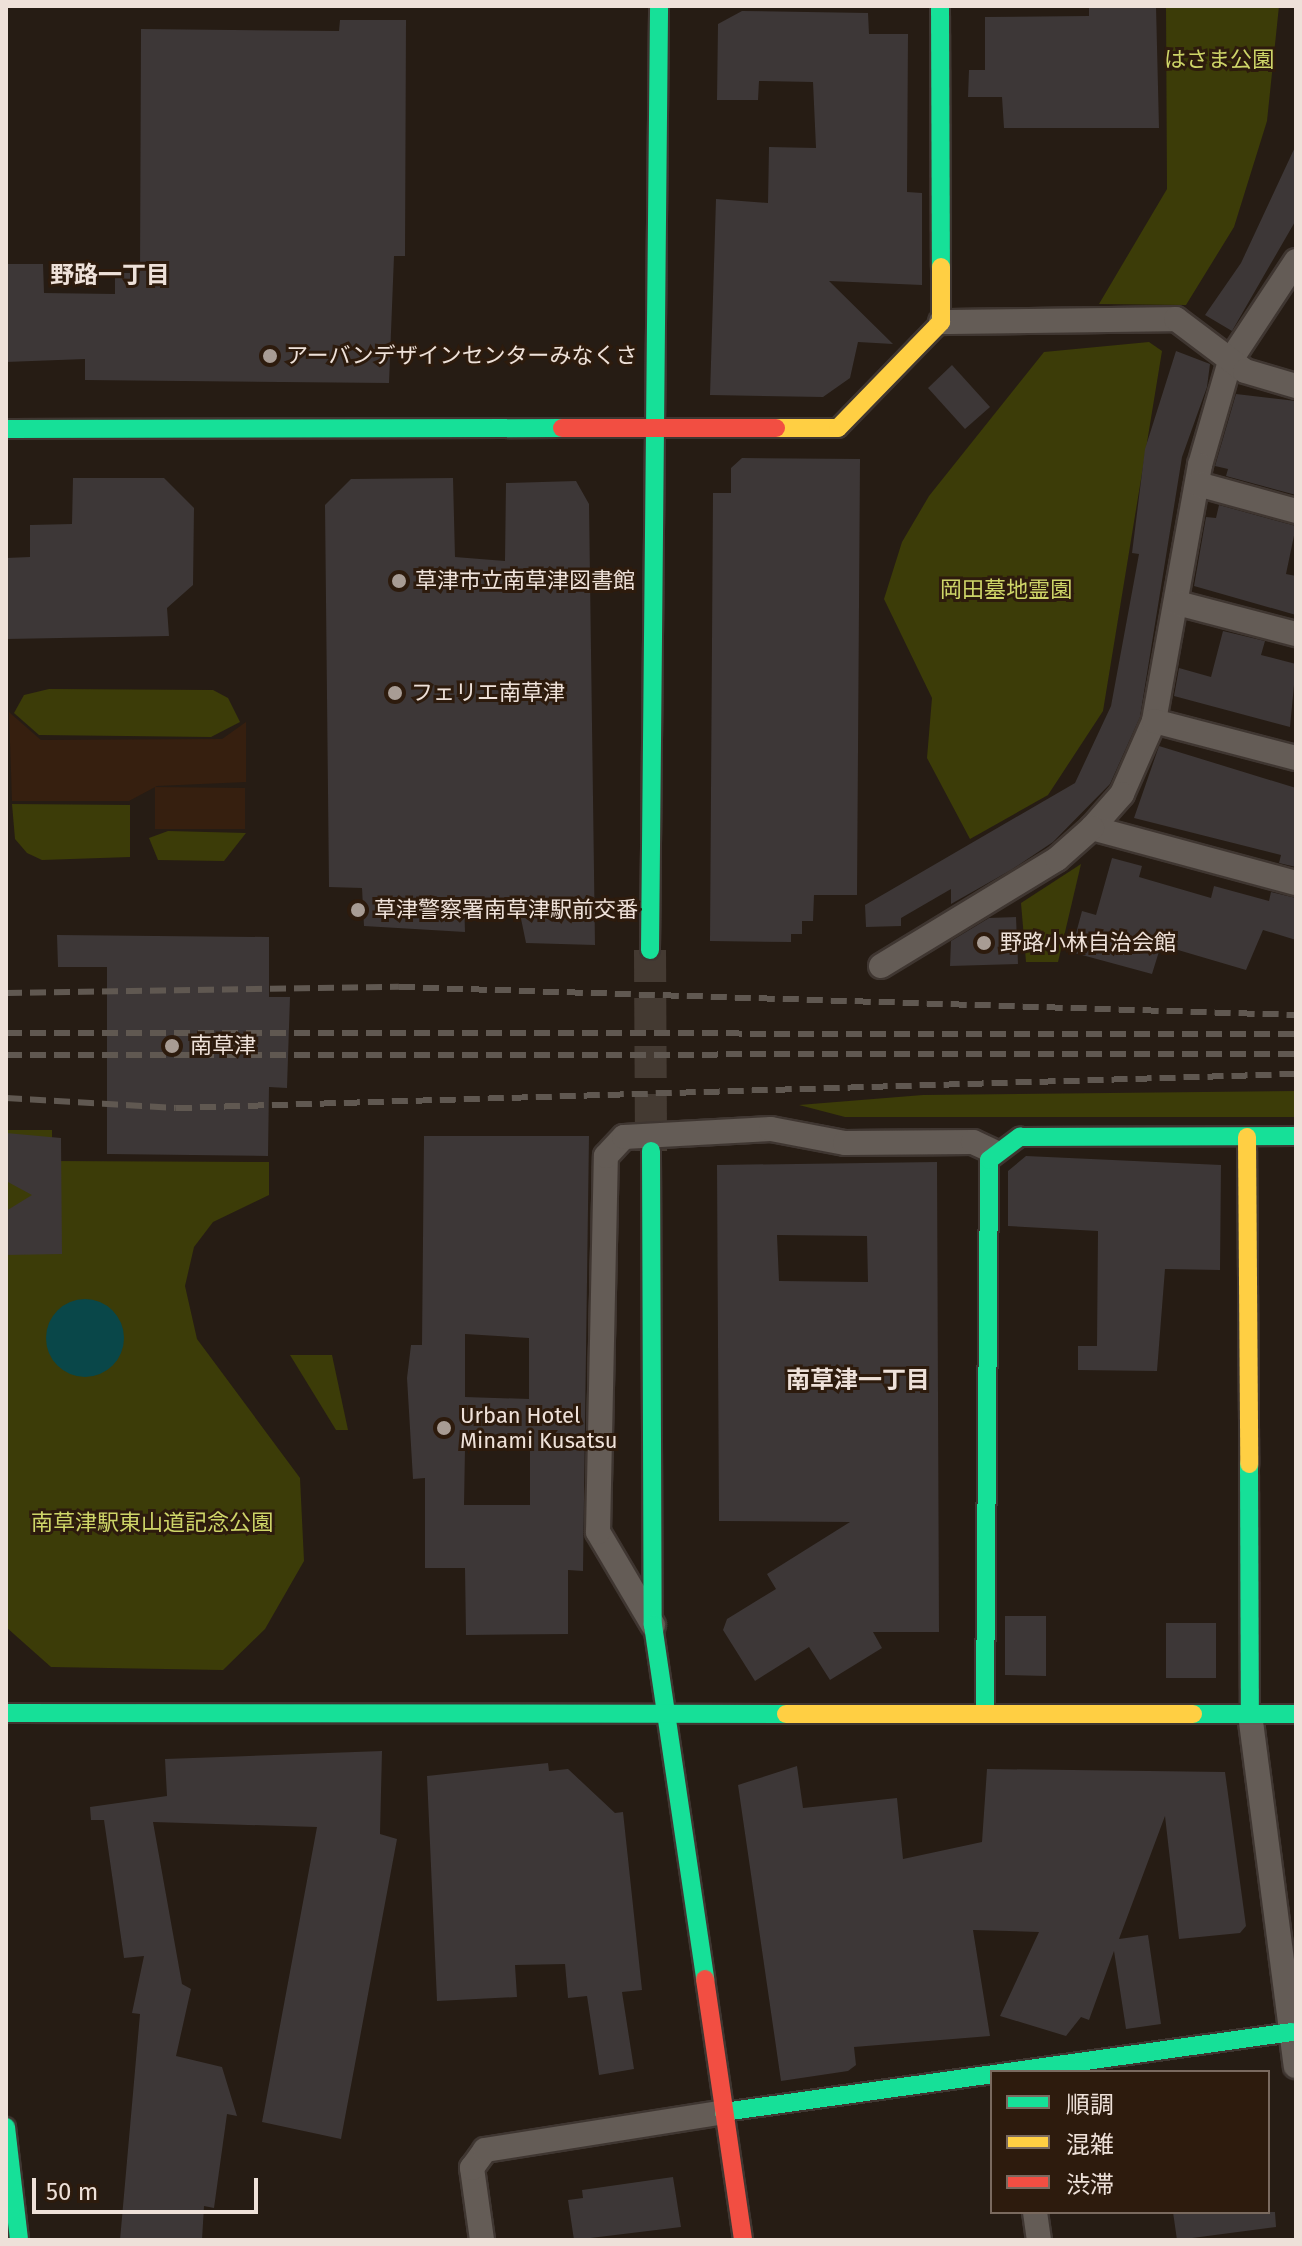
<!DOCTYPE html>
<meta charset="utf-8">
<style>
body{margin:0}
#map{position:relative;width:1302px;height:2246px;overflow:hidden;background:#261c14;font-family:"Fira Sans","Noto Sans JP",sans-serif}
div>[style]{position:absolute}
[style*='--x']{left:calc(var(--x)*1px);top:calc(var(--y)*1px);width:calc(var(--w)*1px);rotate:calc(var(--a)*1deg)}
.built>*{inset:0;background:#361f0f}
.green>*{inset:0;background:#3c3c08}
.water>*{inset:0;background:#094749}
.round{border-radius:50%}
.building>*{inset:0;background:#3d3737}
.secondary-tunnel>*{height:32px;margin-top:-16px;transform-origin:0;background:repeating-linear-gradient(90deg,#443a32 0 32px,transparent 0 48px)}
.roads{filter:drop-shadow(2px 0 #3f3631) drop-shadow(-2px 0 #3f3631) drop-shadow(0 2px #3f3631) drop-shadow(0 -2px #3f3631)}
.street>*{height:24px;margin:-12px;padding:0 12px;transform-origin:12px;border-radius:12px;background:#645c56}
.fast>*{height:18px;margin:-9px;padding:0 9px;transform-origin:9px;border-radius:9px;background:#16e098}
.slow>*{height:18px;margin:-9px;padding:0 9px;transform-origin:9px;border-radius:9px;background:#ffcf43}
.jam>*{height:18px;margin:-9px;padding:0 9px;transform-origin:9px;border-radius:9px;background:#f24e42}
.rail>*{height:6px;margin-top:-3px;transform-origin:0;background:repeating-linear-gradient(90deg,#605851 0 16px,transparent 0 24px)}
.dots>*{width:22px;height:22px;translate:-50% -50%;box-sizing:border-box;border:4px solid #2d1b0d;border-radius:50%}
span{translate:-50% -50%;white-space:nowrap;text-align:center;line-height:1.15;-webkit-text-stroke:6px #2d1b0d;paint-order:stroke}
.park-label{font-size:22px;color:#ced568}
.poi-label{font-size:22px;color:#eee1d9}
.left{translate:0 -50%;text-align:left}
.neighbourhood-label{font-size:24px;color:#eee1d9;font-weight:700}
.frame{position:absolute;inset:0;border:8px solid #eee1d9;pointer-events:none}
.legend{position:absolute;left:990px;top:2070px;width:280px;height:144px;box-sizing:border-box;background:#2d1b0d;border:2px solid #7a6a5f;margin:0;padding:10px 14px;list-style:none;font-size:24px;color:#eee1d9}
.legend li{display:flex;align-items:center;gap:16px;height:40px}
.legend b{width:40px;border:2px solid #7a6a5f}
.scale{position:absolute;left:32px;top:2178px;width:226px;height:36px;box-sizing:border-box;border:4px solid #eee1d9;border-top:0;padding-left:10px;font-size:24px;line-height:28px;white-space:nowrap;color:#eee1d9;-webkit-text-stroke:6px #2d1b0d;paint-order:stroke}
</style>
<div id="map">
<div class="built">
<div style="clip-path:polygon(9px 712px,41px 740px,222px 739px,246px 722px,246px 782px,157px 786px,129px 801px,12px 801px)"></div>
<div style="clip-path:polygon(155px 787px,245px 788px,245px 829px,155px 829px)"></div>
</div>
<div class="green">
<div style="clip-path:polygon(1166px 6px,1279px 6px,1267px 121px,1234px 227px,1186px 305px,1099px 304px,1167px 189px)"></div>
<div style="clip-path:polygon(1149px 342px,1162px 351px,1103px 711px,1048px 795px,970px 839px,927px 758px,932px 698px,884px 599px,902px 542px,929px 496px,1044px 352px)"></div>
<div style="clip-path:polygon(49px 689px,213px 690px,228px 698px,240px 722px,211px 737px,39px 735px,14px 713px,24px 695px)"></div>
<div style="clip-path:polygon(12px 804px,130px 805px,130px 857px,42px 860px,27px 853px,15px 839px)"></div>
<div style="clip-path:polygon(168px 831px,246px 833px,224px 861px,158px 860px,149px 838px)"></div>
<div style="clip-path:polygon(1081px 864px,1058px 962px,1026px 962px,1021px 903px)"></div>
<div style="clip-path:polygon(1296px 1091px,1296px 1117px,845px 1117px,799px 1105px,923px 1095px)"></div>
<div style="clip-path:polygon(6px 1130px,52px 1130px,52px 1161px,269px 1162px,269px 1195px,213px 1222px,194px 1247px,185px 1286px,197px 1339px,300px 1478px,304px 1561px,265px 1629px,223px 1670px,51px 1667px,6px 1627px)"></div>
<div style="clip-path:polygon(290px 1355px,332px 1355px,348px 1430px,336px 1430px)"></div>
</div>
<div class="water">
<div class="round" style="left:46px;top:1299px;width:78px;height:78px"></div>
</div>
<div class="building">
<div style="clip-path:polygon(1089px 6px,1156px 6px,1159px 128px,1004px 128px,1002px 97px,968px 97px,969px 70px,985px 70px,985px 17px,1089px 16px)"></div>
<div style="clip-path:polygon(742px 11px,868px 13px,869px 34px,908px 34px,907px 192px,922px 193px,922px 285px,829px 281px,893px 344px,858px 342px,850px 378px,823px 397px,710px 395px,716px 199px,768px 203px,769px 147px,816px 148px,813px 82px,759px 81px,758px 100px,717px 100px,718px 24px)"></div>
<div style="clip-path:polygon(340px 20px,406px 20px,405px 256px,394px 256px,389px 383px,85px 380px,85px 359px,6px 362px,6px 264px,43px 264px,44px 293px,115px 294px,115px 273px,140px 273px,141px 29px,339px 31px)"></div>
<div style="clip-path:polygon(1296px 145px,1296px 220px,1232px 331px,1205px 315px,1241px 263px)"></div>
<div style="clip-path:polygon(1176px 351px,1210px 364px,1207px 387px,1182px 457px,1140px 717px,1110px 784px,1053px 842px,1011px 870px,951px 904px,951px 889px,901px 918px,901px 926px,866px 927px,865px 905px,1075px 783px,1111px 706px,1139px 554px,1132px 553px,1145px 449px)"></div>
<div style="clip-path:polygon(952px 365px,990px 407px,965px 429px,928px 388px)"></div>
<div style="clip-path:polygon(1236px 394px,1296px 401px,1296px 495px,1226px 476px,1228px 469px,1215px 466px)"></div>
<div style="clip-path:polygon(742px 458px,860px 459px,857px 895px,814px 895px,813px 921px,802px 921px,802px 934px,791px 934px,791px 942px,710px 941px,713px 493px,731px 493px,731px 468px)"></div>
<div style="clip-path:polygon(73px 478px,164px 478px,194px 508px,193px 585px,167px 608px,169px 636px,6px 639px,6px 558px,30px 557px,30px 525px,72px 524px)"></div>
<div style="clip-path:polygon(453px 478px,455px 557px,505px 561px,506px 483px,576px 481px,589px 504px,595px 945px,526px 943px,517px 899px,464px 898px,465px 932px,364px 926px,362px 888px,329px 887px,325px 505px,351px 479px)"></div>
<div style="clip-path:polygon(1219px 505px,1296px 526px,1286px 574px,1296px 576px,1296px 615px,1194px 586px,1206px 517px,1216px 518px)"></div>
<div style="clip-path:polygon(1223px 631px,1265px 641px,1261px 655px,1296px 664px,1290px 727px,1174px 696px,1179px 668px,1211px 677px)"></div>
<div style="clip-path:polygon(1159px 746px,1296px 788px,1296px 867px,1279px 863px,1281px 855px,1134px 818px)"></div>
<div style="clip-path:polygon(1112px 858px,1142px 866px,1139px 877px,1211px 898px,1214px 886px,1269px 901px,1271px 892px,1296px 898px,1296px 940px,1263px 930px,1246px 970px,1161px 945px,1152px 974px,1071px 952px,1082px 911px,1096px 915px)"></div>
<div style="clip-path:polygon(1016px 917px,1018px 964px,950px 966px,951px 941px,989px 918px)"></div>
<div style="clip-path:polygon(57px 935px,269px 937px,269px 997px,290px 997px,287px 1088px,269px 1087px,268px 1156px,107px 1154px,107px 967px,58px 967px)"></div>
<div style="clip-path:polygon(6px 1133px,61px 1138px,62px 1254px,6px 1255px,6px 1211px,32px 1195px,6px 1181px)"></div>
<div style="clip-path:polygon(evenodd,424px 1136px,589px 1136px,583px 1571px,568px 1570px,568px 1634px,466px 1635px,465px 1568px,425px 1568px,425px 1478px,413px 1479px,407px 1378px,411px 1345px,422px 1345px,424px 1136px,465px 1334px,529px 1338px,529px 1399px,465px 1397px,465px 1334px,424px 1136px,465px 1449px,530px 1450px,530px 1505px,464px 1505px,465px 1449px)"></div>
<div style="clip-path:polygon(1026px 1156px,1221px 1165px,1220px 1270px,1165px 1269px,1157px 1371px,1078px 1370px,1078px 1346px,1097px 1346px,1098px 1231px,1008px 1226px,1008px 1171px)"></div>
<div style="clip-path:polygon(evenodd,937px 1162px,939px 1632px,873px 1632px,882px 1648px,830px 1680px,809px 1647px,755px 1681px,723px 1630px,727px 1619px,776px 1589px,767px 1574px,850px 1522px,719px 1521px,717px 1165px,937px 1162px,777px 1235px,867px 1236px,868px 1282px,779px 1281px,777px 1235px)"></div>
<div style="clip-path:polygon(1005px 1616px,1046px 1616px,1046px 1676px,1005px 1675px)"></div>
<div style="clip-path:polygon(1166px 1623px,1216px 1623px,1216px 1678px,1166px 1678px)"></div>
<div style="clip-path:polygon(382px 1751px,380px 1834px,397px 1839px,341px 2139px,262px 2122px,317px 1827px,153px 1822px,182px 1984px,191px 1989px,176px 2056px,222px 2067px,237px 2116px,227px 2114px,214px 2208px,204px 2206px,202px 2240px,120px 2240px,140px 2014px,132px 2013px,144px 1956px,124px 1958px,104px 1820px,91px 1820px,90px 1807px,167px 1796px,165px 1759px)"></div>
<div style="clip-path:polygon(548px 1763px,549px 1771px,568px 1769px,615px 1813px,623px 1812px,642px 1990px,622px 1992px,634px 2069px,599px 2075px,587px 1996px,568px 1998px,565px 1964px,515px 1965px,517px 1997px,437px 2001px,427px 1776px)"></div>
<div style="clip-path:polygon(797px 1766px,803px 1808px,897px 1798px,903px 1859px,982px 1842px,987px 1769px,1225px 1772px,1246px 1926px,1240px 1933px,1179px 1939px,1165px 1816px,1119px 1939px,1148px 1935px,1161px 2024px,1126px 2029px,1114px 1951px,1089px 2020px,1081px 2017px,1066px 2036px,1000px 2016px,1039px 1932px,973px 1930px,990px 2036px,854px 2047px,856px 2065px,848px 2071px,781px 2081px,738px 1785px)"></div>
<div style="clip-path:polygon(673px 2177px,681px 2227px,574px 2240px,568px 2200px,583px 2198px,582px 2190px)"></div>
<div style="clip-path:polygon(1173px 2212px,1275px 2212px,1276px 2227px,1177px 2240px)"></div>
</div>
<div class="secondary-tunnel">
<div style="--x:650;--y:950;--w:201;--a:89.7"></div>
</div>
<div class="roads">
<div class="street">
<div style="--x:1296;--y:261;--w:120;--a:123.4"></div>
<div style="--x:1230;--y:361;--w:108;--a:106.1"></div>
<div style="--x:1200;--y:465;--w:260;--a:100.2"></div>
<div style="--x:1154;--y:721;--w:80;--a:113.7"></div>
<div style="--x:1122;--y:794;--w:45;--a:131.4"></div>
<div style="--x:1092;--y:828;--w:211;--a:15.1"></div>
<div style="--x:941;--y:322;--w:235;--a:-0.7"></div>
<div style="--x:1176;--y:319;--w:86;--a:37"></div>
<div style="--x:1245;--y:371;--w:53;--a:16.4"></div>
<div style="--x:1198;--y:484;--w:102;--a:15.4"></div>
<div style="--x:1177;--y:603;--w:123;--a:14.6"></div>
<div style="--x:1154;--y:721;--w:147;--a:14.6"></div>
<div style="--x:881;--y:966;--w:206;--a:-31.3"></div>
<div style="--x:1057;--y:859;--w:47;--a:-41.5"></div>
<div style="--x:653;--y:1625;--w:108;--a:-120.6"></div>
<div style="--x:598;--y:1532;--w:376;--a:-88.8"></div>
<div style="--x:606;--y:1156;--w:26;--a:-47"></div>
<div style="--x:624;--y:1137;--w:147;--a:-3.1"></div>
<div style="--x:771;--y:1129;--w:75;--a:10.7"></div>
<div style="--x:845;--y:1143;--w:128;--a:-0.4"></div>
<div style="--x:973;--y:1142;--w:23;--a:25"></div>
<div style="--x:1250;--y:1714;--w:355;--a:82.6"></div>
<div style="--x:1035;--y:2212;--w:28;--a:82"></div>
<div style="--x:482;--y:2240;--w:73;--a:-97.9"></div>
<div style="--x:472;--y:2168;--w:22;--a:-54"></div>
<div style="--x:485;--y:2150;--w:242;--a:-9"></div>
</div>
<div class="fast">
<div style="--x:940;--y:6;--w:261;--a:89.8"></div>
<div style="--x:6;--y:429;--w:556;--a:-0.1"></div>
<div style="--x:650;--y:950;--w:944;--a:-89.45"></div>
<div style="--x:651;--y:1151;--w:474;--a:89.8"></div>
<div style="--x:653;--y:1625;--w:358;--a:81.6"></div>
<div style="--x:1249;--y:1464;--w:250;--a:89.8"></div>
<div style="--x:985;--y:1711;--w:551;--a:-89.58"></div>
<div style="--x:989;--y:1160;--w:39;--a:-37"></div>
<div style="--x:1020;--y:1137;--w:276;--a:-0.2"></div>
<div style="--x:6;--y:1713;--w:780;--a:0.07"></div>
<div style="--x:1193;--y:1714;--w:103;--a:0"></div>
<div style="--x:724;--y:2112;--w:574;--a:-8.02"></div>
<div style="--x:6;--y:2127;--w:114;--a:83.4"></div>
</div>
<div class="slow">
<div style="--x:776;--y:428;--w:62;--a:0"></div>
<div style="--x:838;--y:428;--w:148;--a:-45.8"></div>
<div style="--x:941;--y:322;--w:55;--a:-90"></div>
<div style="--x:1247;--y:1137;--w:327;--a:89.6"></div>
<div style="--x:786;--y:1714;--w:407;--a:0"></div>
</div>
<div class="jam">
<div style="--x:562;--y:428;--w:214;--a:0"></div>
<div style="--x:705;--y:1979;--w:264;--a:81.7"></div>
</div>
</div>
<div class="rail">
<div style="--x:6;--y:993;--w:393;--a:-0.9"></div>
<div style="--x:399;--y:987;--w:897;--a:1.79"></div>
<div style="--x:6;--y:1033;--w:1290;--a:0.04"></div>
<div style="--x:6;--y:1055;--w:1290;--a:-0.04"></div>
<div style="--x:6;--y:1098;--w:170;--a:3.4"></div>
<div style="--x:176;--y:1108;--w:1121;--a:-1.74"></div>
</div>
<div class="dots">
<div style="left:270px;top:356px;background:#a89c94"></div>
<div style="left:399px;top:581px;background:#a89c94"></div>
<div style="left:395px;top:693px;background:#a89c94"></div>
<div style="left:358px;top:910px;background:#a89c94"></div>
<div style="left:984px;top:943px;background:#a89c94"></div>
<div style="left:172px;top:1046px;background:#a89c94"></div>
<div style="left:444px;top:1428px;background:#a89c94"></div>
</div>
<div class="park-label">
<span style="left:1219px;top:60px">はさま公園</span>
<span style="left:1006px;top:590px">岡田墓地霊園</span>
<span style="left:152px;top:1523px">南草津駅東山道記念公園</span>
</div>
<div class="poi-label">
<span class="left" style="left:286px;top:356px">アーバンデザインセンターみなくさ</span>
<span class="left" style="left:415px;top:581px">草津市立南草津図書館</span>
<span class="left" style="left:411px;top:693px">フェリエ南草津</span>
<span class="left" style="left:374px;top:910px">草津警察署南草津駅前交番</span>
<span class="left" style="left:1000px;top:943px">野路小林自治会館</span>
<span class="left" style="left:190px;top:1046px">南草津</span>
<span class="left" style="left:460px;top:1428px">Urban Hotel<br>Minami Kusatsu</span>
</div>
<div class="neighbourhood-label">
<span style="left:110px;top:276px">野路一丁目</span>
<span style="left:858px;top:1381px">南草津一丁目</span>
</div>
<div class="frame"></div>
<ul class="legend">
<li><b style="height:10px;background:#16e098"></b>順調</li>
<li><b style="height:10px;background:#ffcf43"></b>混雑</li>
<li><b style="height:10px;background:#f24e42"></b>渋滞</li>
</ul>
<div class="scale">50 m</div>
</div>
